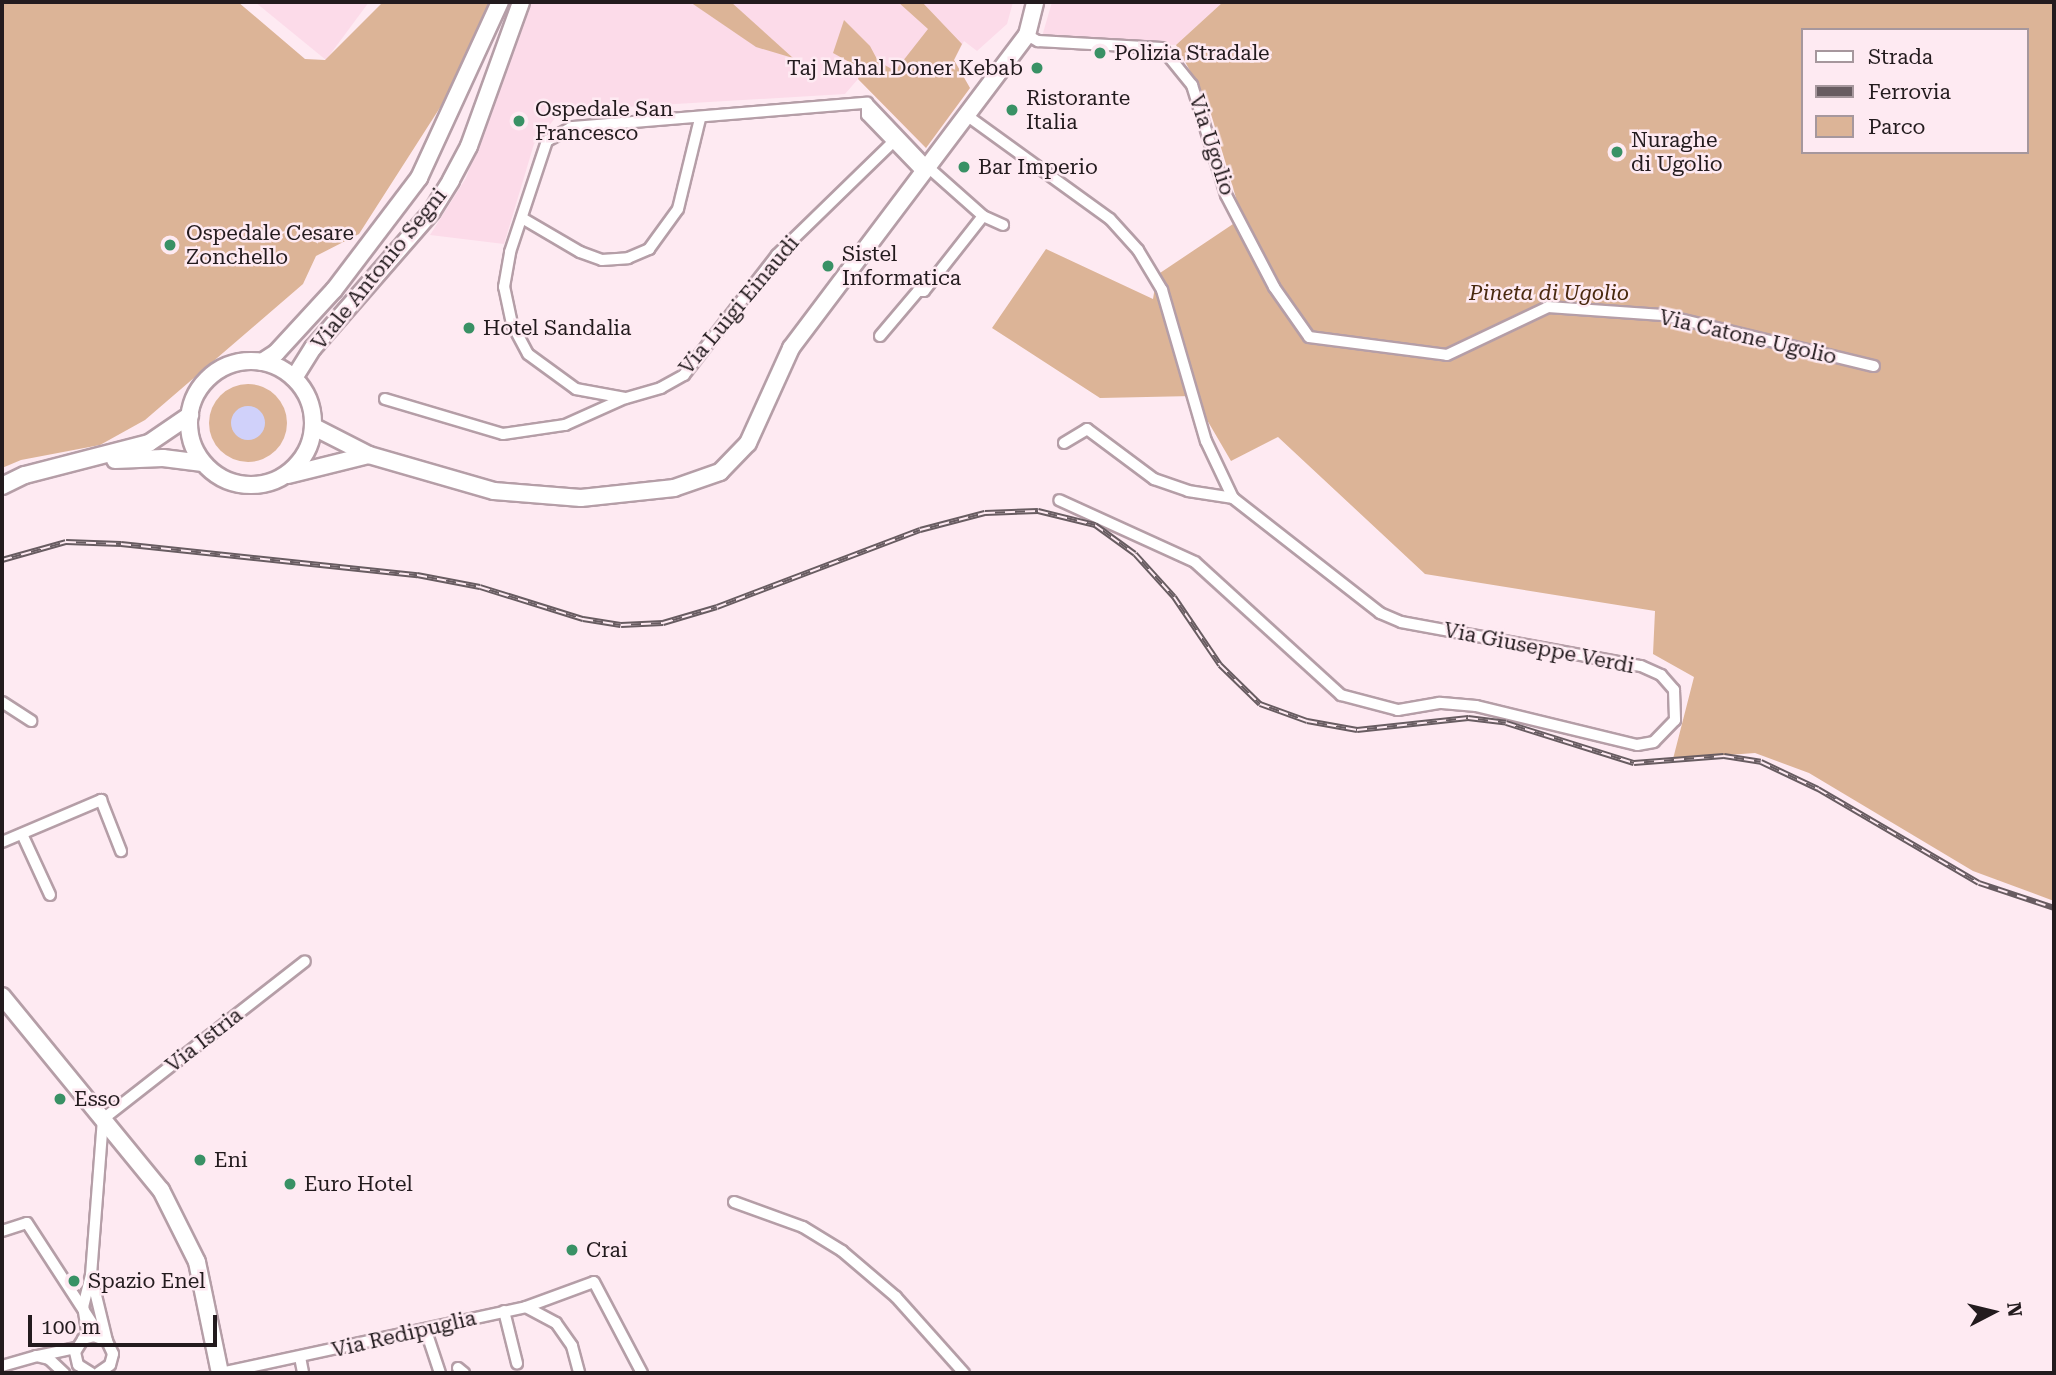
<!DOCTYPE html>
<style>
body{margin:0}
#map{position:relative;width:2056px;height:1375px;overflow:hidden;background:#feeaf2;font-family:"Roboto Serif",serif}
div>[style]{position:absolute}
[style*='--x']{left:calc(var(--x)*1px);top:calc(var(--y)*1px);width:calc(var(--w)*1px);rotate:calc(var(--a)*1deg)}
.built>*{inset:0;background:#fcdbe9}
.green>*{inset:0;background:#dcb497}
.round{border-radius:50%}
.water>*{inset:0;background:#d0d1fa}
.roads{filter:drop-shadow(2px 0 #b59ea7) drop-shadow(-2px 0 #b59ea7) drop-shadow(0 2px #b59ea7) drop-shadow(0 -2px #b59ea7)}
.street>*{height:10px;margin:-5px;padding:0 5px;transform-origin:5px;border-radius:5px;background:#fff}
.secondary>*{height:16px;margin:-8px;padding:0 8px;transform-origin:8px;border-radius:8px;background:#fff}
.secondary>.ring{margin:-8px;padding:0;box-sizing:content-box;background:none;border:16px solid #fff;border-radius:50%}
.rail>*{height:6px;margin-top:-3px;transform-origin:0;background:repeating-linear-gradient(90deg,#feeaf2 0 10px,#685c61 0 20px);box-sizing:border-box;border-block:2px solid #685c61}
.dots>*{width:19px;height:19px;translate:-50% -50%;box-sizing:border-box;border:4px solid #feeaf2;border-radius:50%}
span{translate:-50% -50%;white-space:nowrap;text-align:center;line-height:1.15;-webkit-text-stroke:5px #feeaf2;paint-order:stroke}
.poi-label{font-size:21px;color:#231b1e}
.left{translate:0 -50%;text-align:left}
.right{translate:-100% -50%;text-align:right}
.street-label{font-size:21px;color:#231b1e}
.park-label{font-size:21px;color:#49290f;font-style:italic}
.frame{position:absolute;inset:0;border:4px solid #231b1e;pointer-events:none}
.legend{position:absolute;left:1801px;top:28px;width:228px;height:126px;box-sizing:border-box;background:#feeaf2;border:2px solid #a6979d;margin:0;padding:9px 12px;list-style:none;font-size:21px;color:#231b1e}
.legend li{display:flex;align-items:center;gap:14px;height:35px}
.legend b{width:35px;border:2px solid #a6979d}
.north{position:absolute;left:1958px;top:1277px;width:70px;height:70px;-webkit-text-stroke:5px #feeaf2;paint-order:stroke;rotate:83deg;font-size:19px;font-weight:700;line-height:28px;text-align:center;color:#231b1e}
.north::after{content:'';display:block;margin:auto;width:24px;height:32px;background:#231b1e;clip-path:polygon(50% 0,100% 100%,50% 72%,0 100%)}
.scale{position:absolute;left:28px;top:1315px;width:189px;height:32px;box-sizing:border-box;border:4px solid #231b1e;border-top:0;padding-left:9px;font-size:21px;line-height:24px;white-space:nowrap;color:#231b1e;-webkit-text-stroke:5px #feeaf2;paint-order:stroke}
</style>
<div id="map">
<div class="built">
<div style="clip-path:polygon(255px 2px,369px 2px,326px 60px)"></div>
<div style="clip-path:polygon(531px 2px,1013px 2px,1007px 24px,977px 51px,964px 41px,954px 60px,970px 88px,926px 148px,858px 79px,845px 94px,625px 107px,556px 117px,534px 144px,504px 244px,430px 235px,466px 178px)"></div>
<div style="clip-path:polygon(1052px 2px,1223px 2px,1176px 45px,1041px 40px)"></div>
</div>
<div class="green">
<div style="clip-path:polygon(2px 2px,238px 2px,305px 59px,325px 60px,383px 2px,495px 2px,450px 92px,359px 234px,316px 256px,303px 284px,145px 420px,100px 445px,21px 460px,2px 468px)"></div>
<div style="clip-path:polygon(690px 2px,731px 2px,793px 58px,756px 47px)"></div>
<div style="clip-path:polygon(898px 2px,922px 2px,962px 44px,954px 60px,970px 88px,926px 148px,858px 79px,862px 69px,833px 53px,844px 20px,870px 46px,878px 61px,895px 71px,928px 29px)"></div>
<div style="clip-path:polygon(evenodd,1223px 2px,2054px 2px,2054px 901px,1973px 871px,1809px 773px,1755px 753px,1673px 759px,1694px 677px,1653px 654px,1655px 611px,1425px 574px,1278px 437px,1231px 461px,1193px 396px,1100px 398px,992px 328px,1046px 249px,1153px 299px,1157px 275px,1242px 218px,1208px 104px,1176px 45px,1223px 2px,1802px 30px,2026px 30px,2026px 152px,1802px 152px,1802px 30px)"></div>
<div class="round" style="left:209px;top:384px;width:78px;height:78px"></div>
</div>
<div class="water">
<div class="round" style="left:231px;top:406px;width:34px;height:34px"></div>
</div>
<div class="roads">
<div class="street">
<div style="--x:1027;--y:35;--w:13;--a:29"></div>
<div style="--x:1038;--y:41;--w:124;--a:3.2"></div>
<div style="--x:1162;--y:48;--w:48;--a:51"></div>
<div style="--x:1192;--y:85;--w:115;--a:72.8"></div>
<div style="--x:1226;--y:195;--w:104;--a:62.4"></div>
<div style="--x:1274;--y:287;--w:61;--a:55"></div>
<div style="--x:1309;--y:337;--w:139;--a:7.4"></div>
<div style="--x:1447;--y:355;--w:112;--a:-25.4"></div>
<div style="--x:1548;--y:307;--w:115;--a:4"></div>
<div style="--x:1663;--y:315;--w:217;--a:13.6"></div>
<div style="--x:867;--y:103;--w:12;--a:90"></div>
<div style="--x:867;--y:115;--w:82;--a:46"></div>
<div style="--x:969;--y:117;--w:174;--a:35.9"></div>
<div style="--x:1110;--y:219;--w:42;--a:47.9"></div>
<div style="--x:1138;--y:250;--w:47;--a:59"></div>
<div style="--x:1162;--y:290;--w:157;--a:73.8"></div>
<div style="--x:1206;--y:441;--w:63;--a:64.7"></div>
<div style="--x:1233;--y:498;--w:187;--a:38"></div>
<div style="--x:1380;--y:613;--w:23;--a:23"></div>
<div style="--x:1401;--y:622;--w:244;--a:10.4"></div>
<div style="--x:1641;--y:666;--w:22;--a:24"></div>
<div style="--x:1661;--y:675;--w:20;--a:49"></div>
<div style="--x:1674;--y:690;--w:30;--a:88"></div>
<div style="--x:1675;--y:720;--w:30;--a:134"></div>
<div style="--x:1654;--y:742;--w:17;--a:170"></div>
<div style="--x:1637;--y:745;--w:166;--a:-166.4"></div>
<div style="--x:1476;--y:706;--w:37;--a:-175"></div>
<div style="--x:1439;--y:703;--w:42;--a:170.3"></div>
<div style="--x:1398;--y:710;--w:59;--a:-165.3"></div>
<div style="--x:1341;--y:695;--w:197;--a:-137.7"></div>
<div style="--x:1195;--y:562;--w:149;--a:-155.5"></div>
<div style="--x:892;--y:143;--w:161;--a:135.8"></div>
<div style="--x:777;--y:255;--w:152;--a:127.8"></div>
<div style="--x:684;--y:375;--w:26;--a:151"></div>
<div style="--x:661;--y:388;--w:37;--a:164"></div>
<div style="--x:625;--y:398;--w:50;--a:-169.6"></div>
<div style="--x:576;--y:389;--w:59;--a:-143.9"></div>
<div style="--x:528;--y:354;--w:34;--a:-118"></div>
<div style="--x:512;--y:324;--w:38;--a:-102"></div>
<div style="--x:504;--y:287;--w:36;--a:-80"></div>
<div style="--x:510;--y:252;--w:117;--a:-71.6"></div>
<div style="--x:547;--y:141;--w:29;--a:-29"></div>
<div style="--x:572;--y:127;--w:296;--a:-4.7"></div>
<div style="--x:867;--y:103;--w:90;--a:46.4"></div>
<div style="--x:929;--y:168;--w:72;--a:41.6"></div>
<div style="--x:983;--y:216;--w:22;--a:24"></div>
<div style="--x:522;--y:218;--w:67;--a:30.4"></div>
<div style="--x:580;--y:252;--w:23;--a:20"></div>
<div style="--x:602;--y:260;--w:26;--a:-4"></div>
<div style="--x:628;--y:258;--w:23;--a:-23"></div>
<div style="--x:649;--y:249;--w:49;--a:-54.1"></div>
<div style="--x:678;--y:209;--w:93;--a:-76.3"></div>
<div style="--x:880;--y:336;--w:59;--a:-49.8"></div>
<div style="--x:918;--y:291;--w:6;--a:0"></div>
<div style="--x:924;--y:291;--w:95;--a:-51.8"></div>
<div style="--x:385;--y:399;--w:123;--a:16.5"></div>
<div style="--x:503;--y:434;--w:63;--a:-8.3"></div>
<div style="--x:565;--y:425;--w:66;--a:-24.2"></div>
<div style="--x:1064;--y:443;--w:27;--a:-31"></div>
<div style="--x:1087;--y:429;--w:84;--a:36.7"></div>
<div style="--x:1154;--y:479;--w:36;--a:19"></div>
<div style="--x:1188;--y:491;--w:46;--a:8.8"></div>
<div style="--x:2;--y:702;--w:35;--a:33"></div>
<div style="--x:22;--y:834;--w:67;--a:65.3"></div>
<div style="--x:2;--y:842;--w:108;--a:-23"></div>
<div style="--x:101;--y:800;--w:55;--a:68.6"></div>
<div style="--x:734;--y:1202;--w:73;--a:19.9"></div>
<div style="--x:803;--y:1227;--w:46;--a:31.6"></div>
<div style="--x:842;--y:1251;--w:71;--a:40.4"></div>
<div style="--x:896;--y:1297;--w:102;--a:48.2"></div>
<div style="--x:2;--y:1231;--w:26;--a:-18"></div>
<div style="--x:27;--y:1223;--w:136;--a:57"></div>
<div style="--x:92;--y:1279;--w:64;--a:76.4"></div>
<div style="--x:526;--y:1307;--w:34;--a:28"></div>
<div style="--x:556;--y:1323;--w:28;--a:55"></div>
<div style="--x:572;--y:1346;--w:28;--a:75"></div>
<div style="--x:504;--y:1311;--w:54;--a:76"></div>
<div style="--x:426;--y:1331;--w:44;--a:71.6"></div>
<div style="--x:88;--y:1337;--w:30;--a:-99"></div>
<div style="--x:83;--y:1307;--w:33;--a:-76"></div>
<div style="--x:91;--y:1275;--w:156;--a:-85.6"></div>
<div style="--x:103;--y:1119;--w:256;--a:-38"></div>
<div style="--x:38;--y:1356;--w:39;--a:-12"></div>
<div style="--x:300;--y:1357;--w:16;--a:79"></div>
<div style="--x:2;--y:1366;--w:35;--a:-16"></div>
<div style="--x:36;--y:1356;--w:13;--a:13"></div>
<div style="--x:49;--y:1359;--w:21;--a:43"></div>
<div style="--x:458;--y:1368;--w:8;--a:40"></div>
<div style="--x:91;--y:1373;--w:15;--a:-148"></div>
<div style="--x:78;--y:1365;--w:13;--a:-103"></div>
<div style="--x:75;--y:1352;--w:15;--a:-58"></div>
<div style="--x:83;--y:1339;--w:11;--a:-15"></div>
<div style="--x:94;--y:1336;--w:14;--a:21"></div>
<div style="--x:107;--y:1341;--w:14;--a:65"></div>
<div style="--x:113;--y:1354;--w:11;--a:105"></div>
<div style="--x:110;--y:1365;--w:14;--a:146"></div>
<div style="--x:221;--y:1373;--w:312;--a:-12.2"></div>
<div style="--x:526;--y:1307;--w:72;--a:-20.2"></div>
<div style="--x:594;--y:1282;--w:103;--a:62.2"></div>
</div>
<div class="secondary">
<div class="ring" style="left:189px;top:361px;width:108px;height:108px"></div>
<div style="--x:262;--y:362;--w:17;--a:-33"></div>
<div style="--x:276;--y:353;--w:86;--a:-47.4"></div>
<div style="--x:334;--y:290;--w:141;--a:-52.8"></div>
<div style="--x:419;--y:178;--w:194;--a:-65.3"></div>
<div style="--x:294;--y:378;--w:36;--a:-58"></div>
<div style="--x:313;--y:348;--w:181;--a:-49"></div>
<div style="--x:432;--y:211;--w:36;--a:-58"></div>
<div style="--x:451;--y:180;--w:38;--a:-62"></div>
<div style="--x:469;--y:146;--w:153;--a:-70.1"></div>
<div style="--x:314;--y:427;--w:62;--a:27"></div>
<div style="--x:369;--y:455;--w:130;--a:16.1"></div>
<div style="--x:494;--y:491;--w:87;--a:4.6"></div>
<div style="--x:581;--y:498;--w:94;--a:-6.1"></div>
<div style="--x:674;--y:488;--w:49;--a:-19.2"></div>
<div style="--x:720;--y:472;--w:40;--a:-46"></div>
<div style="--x:748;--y:443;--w:104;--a:-65.6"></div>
<div style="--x:791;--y:348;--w:392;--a:-53"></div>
<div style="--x:1027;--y:35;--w:34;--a:-76"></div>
<div style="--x:115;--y:460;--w:48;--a:-2.4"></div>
<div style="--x:163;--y:458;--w:40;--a:7.1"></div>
<div style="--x:288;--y:475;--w:83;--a:-13.9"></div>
<div style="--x:2;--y:486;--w:25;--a:-26"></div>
<div style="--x:25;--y:475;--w:128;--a:-14.5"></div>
<div style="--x:149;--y:443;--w:50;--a:-34.3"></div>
<div style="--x:2;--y:996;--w:251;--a:50.7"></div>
<div style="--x:161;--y:1190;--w:80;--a:63.4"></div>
<div style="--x:197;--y:1262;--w:113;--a:78.3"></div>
</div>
</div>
<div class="rail">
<div style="--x:2;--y:560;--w:66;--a:-15.7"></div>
<div style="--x:66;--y:542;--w:55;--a:2.1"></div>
<div style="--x:121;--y:544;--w:298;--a:6"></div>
<div style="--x:417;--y:575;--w:64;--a:10.8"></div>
<div style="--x:480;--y:587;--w:108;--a:17.3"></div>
<div style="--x:583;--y:619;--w:38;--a:9"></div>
<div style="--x:621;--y:625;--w:42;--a:-2.7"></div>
<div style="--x:663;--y:623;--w:56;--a:-16.5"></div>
<div style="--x:717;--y:607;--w:217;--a:-20.8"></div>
<div style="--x:920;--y:530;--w:67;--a:-14.7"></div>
<div style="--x:985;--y:513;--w:53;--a:-2.2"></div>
<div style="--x:1038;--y:511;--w:59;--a:13.8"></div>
<div style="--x:1095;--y:525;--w:49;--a:35.9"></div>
<div style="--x:1135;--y:554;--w:58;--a:47.8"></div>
<div style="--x:1174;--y:597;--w:82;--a:55.9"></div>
<div style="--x:1220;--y:665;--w:56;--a:44.3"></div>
<div style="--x:1260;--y:704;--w:50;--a:19.9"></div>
<div style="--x:1307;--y:721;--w:51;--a:10.2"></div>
<div style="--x:1357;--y:730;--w:112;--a:-6.2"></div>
<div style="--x:1468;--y:718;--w:38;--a:7"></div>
<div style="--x:1506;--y:723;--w:134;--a:17.4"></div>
<div style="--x:1634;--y:763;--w:90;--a:-4.4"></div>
<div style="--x:1724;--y:756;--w:37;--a:9"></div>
<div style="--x:1761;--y:762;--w:63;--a:25.3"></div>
<div style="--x:1818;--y:789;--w:186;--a:30.3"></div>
<div style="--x:1979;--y:883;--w:79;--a:18.4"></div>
</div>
<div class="dots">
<div style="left:1100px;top:53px;background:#399165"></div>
<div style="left:1037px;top:68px;background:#399165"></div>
<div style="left:1012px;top:110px;background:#399165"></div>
<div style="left:519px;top:121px;background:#399165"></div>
<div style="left:1617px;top:152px;background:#399165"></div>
<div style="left:964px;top:167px;background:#399165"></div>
<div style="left:170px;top:245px;background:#399165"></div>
<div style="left:828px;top:266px;background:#399165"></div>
<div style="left:469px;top:328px;background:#399165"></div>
<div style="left:60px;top:1099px;background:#399165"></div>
<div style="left:200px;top:1160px;background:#399165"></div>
<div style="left:290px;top:1184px;background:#399165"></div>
<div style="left:572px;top:1250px;background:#399165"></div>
<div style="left:74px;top:1281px;background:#399165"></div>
</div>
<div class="poi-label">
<span class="left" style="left:1114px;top:53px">Polizia Stradale</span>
<span class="right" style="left:1023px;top:68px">Taj Mahal Doner Kebab</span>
<span class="left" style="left:1026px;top:110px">Ristorante<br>Italia</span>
<span class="left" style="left:535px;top:121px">Ospedale San<br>Francesco</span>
<span class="left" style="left:1631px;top:152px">Nuraghe<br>di Ugolio</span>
<span class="left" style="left:978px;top:167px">Bar Imperio</span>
<span class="left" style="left:186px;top:245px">Ospedale Cesare<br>Zonchello</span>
<span class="left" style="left:842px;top:266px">Sistel<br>Informatica</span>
<span class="left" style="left:483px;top:328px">Hotel Sandalia</span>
<span class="left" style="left:74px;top:1099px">Esso</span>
<span class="left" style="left:214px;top:1160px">Eni</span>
<span class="left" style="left:304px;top:1184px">Euro Hotel</span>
<span class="left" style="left:586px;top:1250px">Crai</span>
<span class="left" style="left:88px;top:1281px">Spazio Enel</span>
</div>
<div class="street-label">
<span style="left:1212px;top:145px;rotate:72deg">Via Ugolio</span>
<span style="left:379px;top:269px;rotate:-51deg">Viale Antonio Segni</span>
<span style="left:739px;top:305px;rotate:-50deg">Via Luigi Einaudi</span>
<span style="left:1748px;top:337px;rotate:13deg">Via Catone Ugolio</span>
<span style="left:1539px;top:648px;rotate:11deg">Via Giuseppe Verdi</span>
<span style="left:204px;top:1040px;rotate:-38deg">Via Istria</span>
<span style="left:404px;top:1334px;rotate:-13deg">Via Redipuglia</span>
</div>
<div class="park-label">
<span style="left:1549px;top:293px">Pineta di Ugolio</span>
</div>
<div class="frame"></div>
<ul class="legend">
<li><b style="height:9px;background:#fff"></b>Strada</li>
<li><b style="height:9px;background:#685c61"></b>Ferrovia</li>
<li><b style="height:19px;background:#dcb497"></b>Parco</li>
</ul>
<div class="north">N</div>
<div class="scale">100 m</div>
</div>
